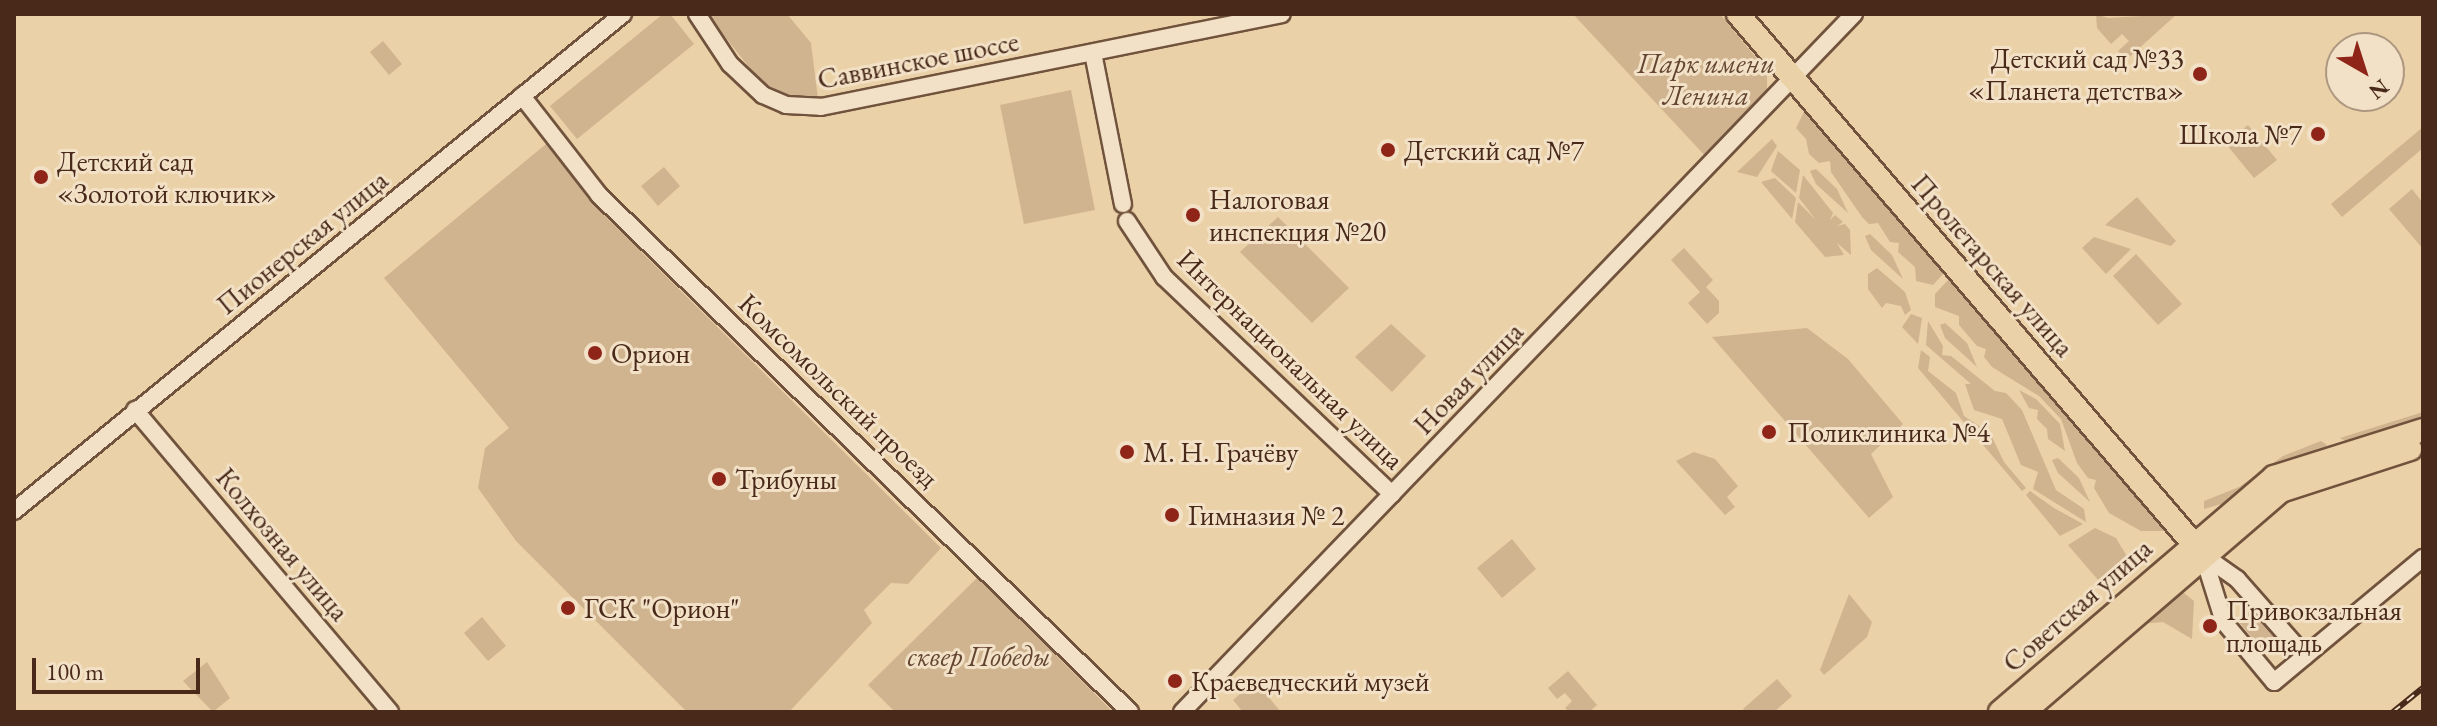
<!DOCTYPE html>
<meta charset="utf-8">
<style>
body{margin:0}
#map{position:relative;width:2437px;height:726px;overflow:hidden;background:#ebd1a7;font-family:"EB Garamond",serif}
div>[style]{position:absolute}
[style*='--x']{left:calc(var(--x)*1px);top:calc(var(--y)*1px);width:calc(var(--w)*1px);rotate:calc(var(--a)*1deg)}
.green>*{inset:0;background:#cfb48f}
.roads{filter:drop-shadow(2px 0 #71533d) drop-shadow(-2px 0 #71533d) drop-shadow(0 2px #71533d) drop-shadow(0 -2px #71533d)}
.minor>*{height:16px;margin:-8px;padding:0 8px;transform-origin:8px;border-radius:8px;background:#f2e1c6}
.major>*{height:22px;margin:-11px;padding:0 11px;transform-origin:11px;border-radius:11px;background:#ebd1a7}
.rail>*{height:6px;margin-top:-3px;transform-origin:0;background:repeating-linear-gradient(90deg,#f2e1c6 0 9px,#48291a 0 18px);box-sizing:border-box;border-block:2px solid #48291a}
.dots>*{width:22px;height:22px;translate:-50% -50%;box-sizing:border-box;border:4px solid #f2e1c6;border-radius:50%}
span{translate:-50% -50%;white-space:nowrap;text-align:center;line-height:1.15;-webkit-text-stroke:6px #f2e1c6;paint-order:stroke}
.poi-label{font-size:28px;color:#48291a}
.right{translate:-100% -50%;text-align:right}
.left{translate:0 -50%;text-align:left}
.street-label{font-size:28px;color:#48291a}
.park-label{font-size:28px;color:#634531;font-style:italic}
.frame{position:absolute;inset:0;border:16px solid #48291a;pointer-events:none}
.north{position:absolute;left:2325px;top:32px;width:80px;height:80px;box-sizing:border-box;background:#f2e1c6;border:2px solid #ae9781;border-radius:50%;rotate:141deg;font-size:22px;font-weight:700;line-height:32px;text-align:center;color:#48291a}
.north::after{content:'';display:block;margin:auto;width:28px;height:36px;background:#8f2418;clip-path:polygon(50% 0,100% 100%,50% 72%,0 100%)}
.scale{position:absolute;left:32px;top:658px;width:168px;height:36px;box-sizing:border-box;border:4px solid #48291a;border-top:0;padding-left:10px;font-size:24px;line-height:28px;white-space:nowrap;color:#48291a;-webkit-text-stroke:6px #f2e1c6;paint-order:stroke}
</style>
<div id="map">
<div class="green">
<div style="clip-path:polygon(663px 14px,670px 14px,694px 44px,577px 139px,550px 106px)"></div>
<div style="clip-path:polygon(707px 14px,787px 14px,811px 43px,818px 99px,791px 97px,760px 81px)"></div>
<div style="clip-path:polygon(1573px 14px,1720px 14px,1767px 71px,1767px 94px,1708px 159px)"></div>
<div style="clip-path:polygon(2096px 14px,2108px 18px,2177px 14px,2126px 60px,2118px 51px,2129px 41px,2122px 34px,2111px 44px,2097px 28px)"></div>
<div style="clip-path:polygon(383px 41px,402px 64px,389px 75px,370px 52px)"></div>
<div style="clip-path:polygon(1071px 90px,1095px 210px,1024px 224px,1000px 105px)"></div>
<div style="clip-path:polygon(1804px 112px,1944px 273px,1933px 285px,1916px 281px,1915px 267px,1898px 252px,1899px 243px,1890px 242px,1878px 223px,1869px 224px,1862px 217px,1831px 172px,1830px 161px,1819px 163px,1809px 154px,1806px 139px,1796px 128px)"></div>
<div style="clip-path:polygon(2248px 125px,2277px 160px,2254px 178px,2226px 144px)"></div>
<div style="clip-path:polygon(2423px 127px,2423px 148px,2342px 217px,2331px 204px)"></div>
<div style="clip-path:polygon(1772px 139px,1777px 146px,1757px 177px,1737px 172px)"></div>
<div style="clip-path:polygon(546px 144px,605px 216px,941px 548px,908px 584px,891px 583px,864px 610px,872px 623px,789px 712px,687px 712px,516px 541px,478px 488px,485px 448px,509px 428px,384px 278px)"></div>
<div style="clip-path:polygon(1778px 151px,1800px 170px,1796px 193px,1771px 171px)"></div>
<div style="clip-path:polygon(664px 167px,680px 186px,658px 206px,641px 186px)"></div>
<div style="clip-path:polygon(1816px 169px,1837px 189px,1848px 213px,1816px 184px,1810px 171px)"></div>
<div style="clip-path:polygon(1803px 175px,1833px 213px,1830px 220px,1835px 215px,1843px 222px,1837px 226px,1845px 224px,1850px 230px,1851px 255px,1837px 243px,1844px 255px,1825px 257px,1795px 222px,1798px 202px,1816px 220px,1799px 198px)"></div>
<div style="clip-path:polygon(1775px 178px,1796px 198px,1792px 219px,1761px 182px)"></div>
<div style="clip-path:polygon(2412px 189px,2423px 203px,2423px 249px,2389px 209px)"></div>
<div style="clip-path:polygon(2137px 197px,2176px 241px,2171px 246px,2105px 225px)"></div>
<div style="clip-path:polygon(1278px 217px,1349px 288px,1312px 323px,1240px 252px)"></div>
<div style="clip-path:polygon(1870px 234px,1892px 255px,1903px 279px,1871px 250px,1865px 236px)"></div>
<div style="clip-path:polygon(2094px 237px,2131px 249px,2106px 274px,2082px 248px)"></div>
<div style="clip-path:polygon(1684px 248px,1713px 280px,1706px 287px,1719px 301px,1719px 313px,1707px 324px,1688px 303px,1700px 292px,1671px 260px)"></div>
<div style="clip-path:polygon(2136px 254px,2182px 304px,2158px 325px,2113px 276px)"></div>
<div style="clip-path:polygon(1877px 268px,1905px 292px,1911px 310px,1905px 315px,1901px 306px,1886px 303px,1882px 308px,1868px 289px,1868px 274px)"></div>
<div style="clip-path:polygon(1949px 279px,2165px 531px,2141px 531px,2109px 513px,2094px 488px,2096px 480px,2088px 478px,2077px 463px,2061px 419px,2039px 396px,1992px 367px,1984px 357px,1986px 349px,1977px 346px,1959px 325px,1959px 316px,1935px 307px,1935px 294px)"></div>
<div style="clip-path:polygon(1911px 314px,1922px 318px,1918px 344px,1902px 327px)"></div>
<div style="clip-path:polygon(1928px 321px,1943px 346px,1942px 355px,1951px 356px,1995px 391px,2006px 393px,2022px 410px,2056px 490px,2084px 509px,2086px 522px,2033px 489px,2038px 472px,2021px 465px,2002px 419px,1974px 410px,1965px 384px,1971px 384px,1926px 345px)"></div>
<div style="clip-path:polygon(1945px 323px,1967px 343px,1977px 367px,1945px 338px,1940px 325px)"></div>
<div style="clip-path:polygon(1391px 324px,1426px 356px,1392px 392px,1355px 357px)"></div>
<div style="clip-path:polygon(1807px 328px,1848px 359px,1903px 424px,1871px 454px,1893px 497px,1869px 518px,1712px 337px)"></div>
<div style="clip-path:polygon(1921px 350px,1930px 357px,1928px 371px,1956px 393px,1964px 416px,1990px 433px,2004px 462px,2026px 488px,2022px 491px,1918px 368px)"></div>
<div style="clip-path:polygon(2019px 390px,2036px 399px,2060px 424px,2065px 451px,2048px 439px,2047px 429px,2037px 419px,2038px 410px,2029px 408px)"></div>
<div style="clip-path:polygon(2423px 412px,2423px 423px,2349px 443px,2340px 438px)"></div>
<div style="clip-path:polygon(2321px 441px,2327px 445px,2323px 450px,2290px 462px,2229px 502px,2204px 509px,2204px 501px,2239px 487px,2283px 456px)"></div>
<div style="clip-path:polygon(1694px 452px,1715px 459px,1738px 486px,1727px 497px,1735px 507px,1725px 515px,1676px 461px)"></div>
<div style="clip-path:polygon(2058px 458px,2079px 478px,2090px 502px,2058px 473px,2052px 460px)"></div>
<div style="clip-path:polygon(2030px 491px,2054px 508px,2083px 524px,2060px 536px,2026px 495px)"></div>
<div style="clip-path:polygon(2095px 528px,2116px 538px,2128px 558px,2122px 571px,2098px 580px,2068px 545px)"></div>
<div style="clip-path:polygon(1512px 539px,1536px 569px,1502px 598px,1477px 568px)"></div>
<div style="clip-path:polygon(978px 577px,1113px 712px,895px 712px,868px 685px)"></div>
<div style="clip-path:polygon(2179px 589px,2194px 601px,2192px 639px,2163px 622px,2141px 624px)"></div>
<div style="clip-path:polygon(1849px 594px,1872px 622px,1867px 637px,1824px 675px,1820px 670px)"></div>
<div style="clip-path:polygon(2252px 609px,2279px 641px,2273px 653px,2263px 651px,2239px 622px,2241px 610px)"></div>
<div style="clip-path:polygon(482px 617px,506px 646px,488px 661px,464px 633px)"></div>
<div style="clip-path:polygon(207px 662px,230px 698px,213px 712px,183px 681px)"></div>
<div style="clip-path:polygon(1568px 671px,1597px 705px,1589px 712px,1569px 712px,1565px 708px,1572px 701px,1565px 693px,1557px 699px,1548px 688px)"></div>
<div style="clip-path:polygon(1777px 679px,1792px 696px,1774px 712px,1746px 712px,1743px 709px)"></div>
<div style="clip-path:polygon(1255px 681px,1281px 712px,1243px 712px,1233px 700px)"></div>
</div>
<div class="roads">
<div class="minor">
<div style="--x:697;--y:14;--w:60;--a:56.6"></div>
<div style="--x:730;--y:64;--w:45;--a:43.2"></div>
<div style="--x:763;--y:95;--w:25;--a:23"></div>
<div style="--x:786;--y:105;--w:35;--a:3"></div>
<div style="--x:821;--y:107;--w:470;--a:-11.4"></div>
<div style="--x:1093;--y:53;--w:154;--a:78.8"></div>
<div style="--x:522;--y:96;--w:125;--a:52.1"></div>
<div style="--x:599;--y:195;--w:741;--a:44.23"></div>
<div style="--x:1127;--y:221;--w:67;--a:56.5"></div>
<div style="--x:1164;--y:277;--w:315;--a:43.6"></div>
<div style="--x:135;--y:410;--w:395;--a:49.8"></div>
<div style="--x:14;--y:511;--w:786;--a:-39.22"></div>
<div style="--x:2203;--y:555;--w:70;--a:72.6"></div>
<div style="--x:2224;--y:622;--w:78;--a:50.2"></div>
<div style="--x:2274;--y:682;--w:194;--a:-39.8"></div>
<div style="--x:2203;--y:555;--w:42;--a:35.2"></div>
<div style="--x:2237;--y:579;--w:103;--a:48.6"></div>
<div style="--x:1182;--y:712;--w:969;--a:-46.09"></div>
</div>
<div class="major">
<div style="--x:1738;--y:14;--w:713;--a:49.32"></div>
<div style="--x:2000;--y:712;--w:361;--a:-40.6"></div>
<div style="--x:2274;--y:477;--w:156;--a:-17.5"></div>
<div style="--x:2024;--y:712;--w:339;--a:-40.7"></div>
<div style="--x:2281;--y:491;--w:136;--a:-18"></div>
</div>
</div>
<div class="rail">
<div style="--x:2393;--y:712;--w:38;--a:-39"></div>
</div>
<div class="dots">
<div style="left:2200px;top:74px;background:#8f2418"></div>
<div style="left:2318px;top:134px;background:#8f2418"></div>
<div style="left:1388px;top:150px;background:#8f2418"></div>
<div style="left:41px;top:177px;background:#8f2418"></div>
<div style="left:1193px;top:215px;background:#8f2418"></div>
<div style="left:595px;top:353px;background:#8f2418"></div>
<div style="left:1769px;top:432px;background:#8f2418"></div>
<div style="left:1127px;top:452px;background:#8f2418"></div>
<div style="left:719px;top:479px;background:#8f2418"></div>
<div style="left:1172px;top:515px;background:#8f2418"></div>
<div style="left:568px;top:608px;background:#8f2418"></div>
<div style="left:2210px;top:626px;background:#8f2418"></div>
<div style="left:1175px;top:681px;background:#8f2418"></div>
</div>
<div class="poi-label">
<span class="right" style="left:2184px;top:74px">Детский сад №33<br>«Планета детства»</span>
<span class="right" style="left:2302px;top:134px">Школа №7</span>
<span class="left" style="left:1404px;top:150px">Детский сад №7</span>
<span class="left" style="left:57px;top:177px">Детский сад<br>«Золотой ключик»</span>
<span class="left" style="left:1209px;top:215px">Налоговая<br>инспекция №20</span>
<span class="left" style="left:611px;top:353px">Орион</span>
<span class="left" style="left:1787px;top:432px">Поликлиника №4</span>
<span class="left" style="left:1143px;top:452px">М. Н. Грачёву</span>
<span class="left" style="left:735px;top:479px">Трибуны</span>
<span class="left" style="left:1188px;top:515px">Гимназия № 2</span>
<span class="left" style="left:584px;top:608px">ГСК "Орион"</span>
<span class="left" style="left:2226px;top:626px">Привокзальная<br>площадь</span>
<span class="left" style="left:1191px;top:681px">Краеведческий музей</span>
</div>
<div class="street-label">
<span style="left:918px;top:60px;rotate:-11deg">Саввинское шоссе</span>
<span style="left:302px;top:242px;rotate:-39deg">Пионерская улица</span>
<span style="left:1993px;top:265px;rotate:49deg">Пролетарская улица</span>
<span style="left:1291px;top:359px;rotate:44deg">Интернациональная улица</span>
<span style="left:1468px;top:378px;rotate:-46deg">Новая улица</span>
<span style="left:839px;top:390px;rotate:44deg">Комсомольский проезд</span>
<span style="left:283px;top:544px;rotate:50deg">Колхозная улица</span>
<span style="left:2077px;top:605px;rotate:-41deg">Советская улица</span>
</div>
<div class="park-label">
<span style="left:1706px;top:79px">Парк имени<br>Ленина</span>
<span style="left:979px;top:656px">сквер Победы</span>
</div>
<div class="frame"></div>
<div class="north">N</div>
<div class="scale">100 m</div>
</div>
